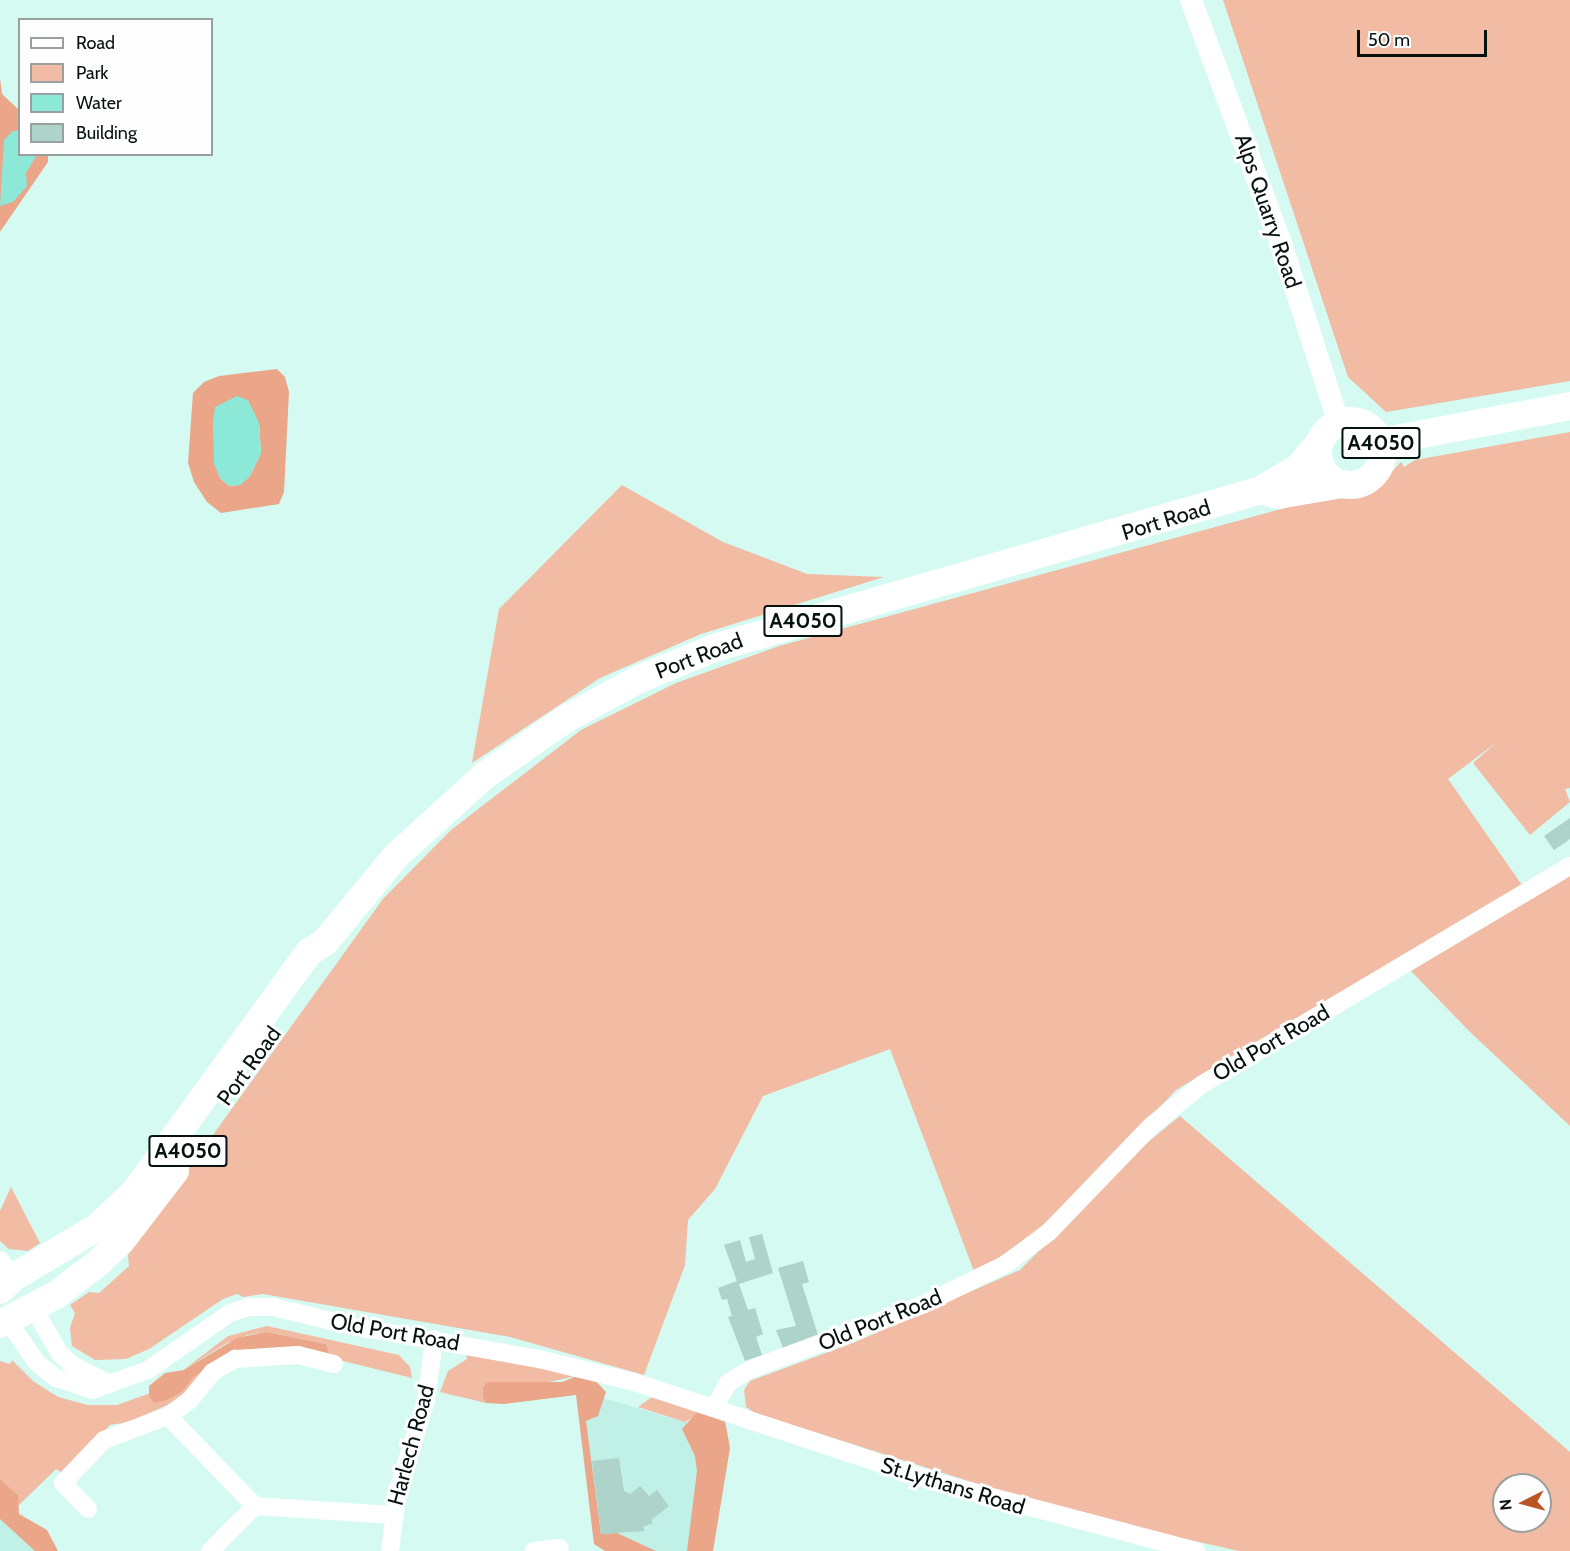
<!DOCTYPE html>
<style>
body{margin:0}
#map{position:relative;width:1570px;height:1551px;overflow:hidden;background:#d4faf2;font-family:Cabin,sans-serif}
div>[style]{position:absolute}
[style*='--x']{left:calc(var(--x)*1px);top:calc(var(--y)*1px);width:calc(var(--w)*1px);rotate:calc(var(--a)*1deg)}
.built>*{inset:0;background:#c1f1e6}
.green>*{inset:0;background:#f1bba4}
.forest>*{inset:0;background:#eba588}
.water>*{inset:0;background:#8de9d7}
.building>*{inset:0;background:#add3cb}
.minor>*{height:18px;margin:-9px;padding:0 9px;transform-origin:9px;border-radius:9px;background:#fff}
.tertiary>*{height:22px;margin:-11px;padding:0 11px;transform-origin:11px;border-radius:11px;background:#fff}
.primary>*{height:28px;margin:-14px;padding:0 14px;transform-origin:14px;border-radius:14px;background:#fff}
.primary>.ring{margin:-14px;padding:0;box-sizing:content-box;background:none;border:28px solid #fff;border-radius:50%}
span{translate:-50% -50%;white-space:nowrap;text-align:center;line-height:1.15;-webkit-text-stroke:6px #fefefe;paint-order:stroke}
.shield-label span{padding:2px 4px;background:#fefefe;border:2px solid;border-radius:4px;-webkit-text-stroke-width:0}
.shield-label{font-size:21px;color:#05120f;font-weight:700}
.street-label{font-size:22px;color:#05120f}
.legend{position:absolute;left:18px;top:18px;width:195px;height:138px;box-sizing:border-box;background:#fefefe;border:2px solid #9aa09e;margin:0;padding:8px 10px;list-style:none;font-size:18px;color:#05120f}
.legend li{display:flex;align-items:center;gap:12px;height:30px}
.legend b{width:30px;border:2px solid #9aa09e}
.north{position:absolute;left:1492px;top:1473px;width:60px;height:60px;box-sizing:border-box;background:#fefefe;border:2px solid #9aa09e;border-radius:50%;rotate:264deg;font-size:16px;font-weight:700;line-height:24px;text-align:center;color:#05120f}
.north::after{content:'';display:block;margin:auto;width:21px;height:27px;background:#bb5624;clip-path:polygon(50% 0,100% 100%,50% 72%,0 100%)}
.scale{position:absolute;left:1357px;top:30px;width:130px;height:27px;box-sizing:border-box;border:3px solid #05120f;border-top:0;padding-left:8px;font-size:18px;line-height:21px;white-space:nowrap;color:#05120f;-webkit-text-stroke:4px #fefefe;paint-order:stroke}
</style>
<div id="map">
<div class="built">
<div style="clip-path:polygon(577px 1394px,589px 1394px,716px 1431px,704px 1551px,605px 1551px)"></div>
<div style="clip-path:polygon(0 1506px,47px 1551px,0 1551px)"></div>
</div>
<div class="green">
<div style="clip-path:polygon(1223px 0,1570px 0,1570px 381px,1386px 412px,1348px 377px)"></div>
<div style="clip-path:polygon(1570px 432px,1570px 788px,1565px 789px,1570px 802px,1530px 835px,1473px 763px,1497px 742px,1448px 779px,1522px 885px,1176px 1090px,1071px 1200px,1032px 1235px,975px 1274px,890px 1049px,763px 1096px,715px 1189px,688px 1220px,685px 1265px,644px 1375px,510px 1337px,263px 1294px,243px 1297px,237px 1294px,223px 1299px,149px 1349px,126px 1359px,95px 1360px,72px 1346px,70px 1328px,75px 1313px,70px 1305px,89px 1292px,99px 1293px,129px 1266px,128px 1255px,138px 1239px,383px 899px,451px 830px,581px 730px,676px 683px,779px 646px,1329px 496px,1358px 497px,1374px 490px,1401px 462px,1404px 467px,1415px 460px)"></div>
<div style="clip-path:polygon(622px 485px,723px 542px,807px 574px,884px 577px,701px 634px,600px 678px,472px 763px,499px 609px)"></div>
<div style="clip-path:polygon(1570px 875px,1570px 1126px,1469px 1031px,1411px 971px)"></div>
<div style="clip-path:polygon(evenodd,1180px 1116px,1570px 1452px,1570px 1551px,1239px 1551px,1066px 1512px,755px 1413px,746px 1407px,744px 1390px,750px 1381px,853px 1343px,1020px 1270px,1142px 1147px,1180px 1116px,1504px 1485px,1540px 1485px,1540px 1521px,1504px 1521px,1504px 1485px)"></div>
<div style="clip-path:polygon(11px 1187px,40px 1243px,28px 1251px,9px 1249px,0 1241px,0 1211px)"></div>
<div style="clip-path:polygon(267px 1326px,399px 1355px,410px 1367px,412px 1378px,339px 1360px,330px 1356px,326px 1344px,266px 1332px,247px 1335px,225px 1344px,184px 1370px,205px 1371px,179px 1400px,129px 1422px,110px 1425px,69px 1469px,63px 1473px,56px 1469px,18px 1506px,18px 1495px,0 1479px,0 1361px,10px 1364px,12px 1360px,33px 1381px,58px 1397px,88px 1405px,117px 1405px,156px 1391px,228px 1336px)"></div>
<div style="clip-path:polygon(466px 1354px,510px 1361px,576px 1376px,540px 1384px,488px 1382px,483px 1398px,486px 1403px,440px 1392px,448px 1371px,467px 1359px)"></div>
<div style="clip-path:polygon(652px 1397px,701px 1413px,685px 1422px,638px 1407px)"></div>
</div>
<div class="forest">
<div style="clip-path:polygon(0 78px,2px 94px,19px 110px,20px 154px,48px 155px,48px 162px,0 232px)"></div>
<div style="clip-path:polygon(evenodd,277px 369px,285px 377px,289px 392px,284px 492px,279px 504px,221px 513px,207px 502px,194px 482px,188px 463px,193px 393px,204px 382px,219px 376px,277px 369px,213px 422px,259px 423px,261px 453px,250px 476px,240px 485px,229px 486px,220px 478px,213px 422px)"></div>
<div style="clip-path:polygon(266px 1332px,326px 1344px,330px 1356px,318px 1355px,314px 1350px,238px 1351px,193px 1377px,183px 1391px,167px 1400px,154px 1403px,149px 1396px,149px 1386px,165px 1373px,184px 1370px,237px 1338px)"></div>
<div style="clip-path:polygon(582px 1374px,591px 1376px,606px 1392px,598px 1416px,586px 1421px,601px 1534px,617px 1533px,656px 1551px,605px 1551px,594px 1544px,576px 1395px,504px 1404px,486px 1403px,483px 1398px,483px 1387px,488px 1382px,562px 1382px)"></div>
<div style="clip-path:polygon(706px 1412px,725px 1421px,730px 1448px,713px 1551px,687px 1551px,697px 1471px,695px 1456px,682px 1429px,696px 1413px)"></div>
<div style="clip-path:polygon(0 1479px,18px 1495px,19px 1514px,47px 1530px,58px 1551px,35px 1551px,0 1519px)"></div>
</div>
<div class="water">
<div style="clip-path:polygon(19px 130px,20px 154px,37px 155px,26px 173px,27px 186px,13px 202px,0 206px,4px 140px,13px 131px)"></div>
<div style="clip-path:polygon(237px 396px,248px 400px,259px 423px,261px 453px,250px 476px,240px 485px,229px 486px,220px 478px,214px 464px,213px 422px,215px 407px)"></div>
</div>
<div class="building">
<div style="clip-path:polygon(1570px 818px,1570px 839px,1554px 850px,1544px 836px)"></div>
<div style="clip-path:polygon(762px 1234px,773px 1273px,739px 1284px,748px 1310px,755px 1308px,763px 1334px,756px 1337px,762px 1355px,745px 1361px,728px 1317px,732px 1316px,727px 1299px,722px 1300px,718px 1288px,737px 1281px,724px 1245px,740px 1240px,746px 1262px,755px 1259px,749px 1237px)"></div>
<div style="clip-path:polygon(803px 1261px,809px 1282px,802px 1284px,818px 1335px,783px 1348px,776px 1330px,796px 1326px,778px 1268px)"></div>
<div style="clip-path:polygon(619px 1458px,624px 1491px,630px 1494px,640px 1486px,649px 1496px,657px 1490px,669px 1506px,651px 1520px,653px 1523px,643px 1527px,645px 1531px,601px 1534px,592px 1461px)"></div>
</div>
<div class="minor">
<div style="--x:0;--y:1260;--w:22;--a:51"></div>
<div style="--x:33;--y:1307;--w:54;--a:60.1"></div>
<div style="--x:60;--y:1354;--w:15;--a:42"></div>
<div style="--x:71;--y:1364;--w:42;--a:27.2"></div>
<div style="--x:8;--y:1321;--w:51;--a:55.4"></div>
<div style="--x:37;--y:1363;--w:24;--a:38"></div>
<div style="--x:56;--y:1378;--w:38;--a:18"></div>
<div style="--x:92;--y:1390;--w:59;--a:-19.7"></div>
<div style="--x:148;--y:1370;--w:100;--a:-34.8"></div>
<div style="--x:230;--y:1313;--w:19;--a:-18"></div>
<div style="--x:248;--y:1307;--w:25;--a:0"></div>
<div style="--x:273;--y:1307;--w:86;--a:13.4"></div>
<div style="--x:357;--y:1327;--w:185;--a:10"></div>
<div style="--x:539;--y:1359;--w:98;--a:13.6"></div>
<div style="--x:634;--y:1382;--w:321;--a:18.3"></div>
<div style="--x:939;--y:1483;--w:266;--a:14.8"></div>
<div style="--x:714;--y:1408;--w:29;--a:-61"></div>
<div style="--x:728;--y:1383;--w:25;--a:-32"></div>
<div style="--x:749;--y:1370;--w:185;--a:-20.6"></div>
<div style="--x:922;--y:1305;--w:93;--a:-26"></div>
<div style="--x:1006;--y:1264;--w:54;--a:-36.7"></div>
<div style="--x:1049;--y:1232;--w:146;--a:-46.1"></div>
<div style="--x:1150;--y:1127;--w:66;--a:-39.5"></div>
<div style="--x:1201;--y:1085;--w:429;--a:-30.7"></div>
<div style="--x:168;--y:1416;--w:27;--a:-36"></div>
<div style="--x:190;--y:1400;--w:36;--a:-51"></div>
<div style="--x:213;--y:1372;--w:26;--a:-31"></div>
<div style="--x:235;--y:1359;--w:63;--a:-3.6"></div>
<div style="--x:298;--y:1355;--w:37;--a:14"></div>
<div style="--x:88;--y:1509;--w:36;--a:-134"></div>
<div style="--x:63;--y:1483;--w:59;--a:-46.4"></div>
<div style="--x:104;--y:1440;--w:68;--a:-20.6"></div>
<div style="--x:168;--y:1416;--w:125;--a:46"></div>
<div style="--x:210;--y:1551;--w:64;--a:-45"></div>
<div style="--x:255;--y:1506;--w:138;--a:3.7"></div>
<div style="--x:390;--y:1551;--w:62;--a:-82.5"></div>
<div style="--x:398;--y:1490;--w:94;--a:-72.7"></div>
<div style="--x:426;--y:1400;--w:61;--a:-82.4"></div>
<div style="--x:534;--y:1551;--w:26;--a:-7"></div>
</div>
<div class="tertiary">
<div style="--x:1191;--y:0;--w:256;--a:69.7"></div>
<div style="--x:1280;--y:240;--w:193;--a:72.2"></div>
</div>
<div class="primary">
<div class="ring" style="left:1318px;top:421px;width:36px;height:36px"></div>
<div style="--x:1380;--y:442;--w:193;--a:-10.7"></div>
<div style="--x:1261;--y:490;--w:18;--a:16"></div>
<div style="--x:1278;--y:495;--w:65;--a:-9.8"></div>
<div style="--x:0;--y:1290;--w:19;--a:-43"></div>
<div style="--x:14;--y:1277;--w:96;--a:-30.9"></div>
<div style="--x:96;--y:1228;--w:52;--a:-42.6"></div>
<div style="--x:134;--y:1193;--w:298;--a:-54"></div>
<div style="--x:309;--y:952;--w:19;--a:-32"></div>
<div style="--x:325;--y:942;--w:112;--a:-50.5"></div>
<div style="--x:396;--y:856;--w:120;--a:-42.3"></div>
<div style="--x:485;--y:775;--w:96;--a:-34.8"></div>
<div style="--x:564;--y:720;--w:83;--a:-28.7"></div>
<div style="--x:637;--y:680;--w:83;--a:-22.6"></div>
<div style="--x:714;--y:648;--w:569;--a:-16.11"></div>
<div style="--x:1261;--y:490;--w:44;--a:-31.2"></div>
<div style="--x:1299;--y:467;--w:33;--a:-50"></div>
<div style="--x:0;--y:1324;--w:63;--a:-27.4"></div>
<div style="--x:56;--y:1295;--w:53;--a:-37.3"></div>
<div style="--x:98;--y:1263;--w:33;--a:-44"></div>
<div style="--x:122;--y:1240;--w:87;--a:-52.5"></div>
</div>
<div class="shield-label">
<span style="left:1381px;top:443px">A4050</span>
<span style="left:803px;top:621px">A4050</span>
<span style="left:188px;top:1151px">A4050</span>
</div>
<div class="street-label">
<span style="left:1268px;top:211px;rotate:71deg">Alps Quarry Road</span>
<span style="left:1166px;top:520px;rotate:-17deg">Port Road</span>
<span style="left:699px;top:656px;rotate:-21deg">Port Road</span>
<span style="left:1271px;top:1043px;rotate:-30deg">Old Port Road</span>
<span style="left:249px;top:1066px;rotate:-54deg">Port Road</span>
<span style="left:880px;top:1320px;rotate:-22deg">Old Port Road</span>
<span style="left:395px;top:1332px;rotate:10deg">Old Port Road</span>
<span style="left:411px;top:1445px;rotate:-75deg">Harlech Road</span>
<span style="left:953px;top:1486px;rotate:17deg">St.Lythans Road</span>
</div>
<ul class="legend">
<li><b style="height:8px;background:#fff"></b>Road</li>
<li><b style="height:16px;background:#f1bba4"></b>Park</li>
<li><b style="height:16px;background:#8de9d7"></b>Water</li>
<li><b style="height:16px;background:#add3cb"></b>Building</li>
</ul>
<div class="north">N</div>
<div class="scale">50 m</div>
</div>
